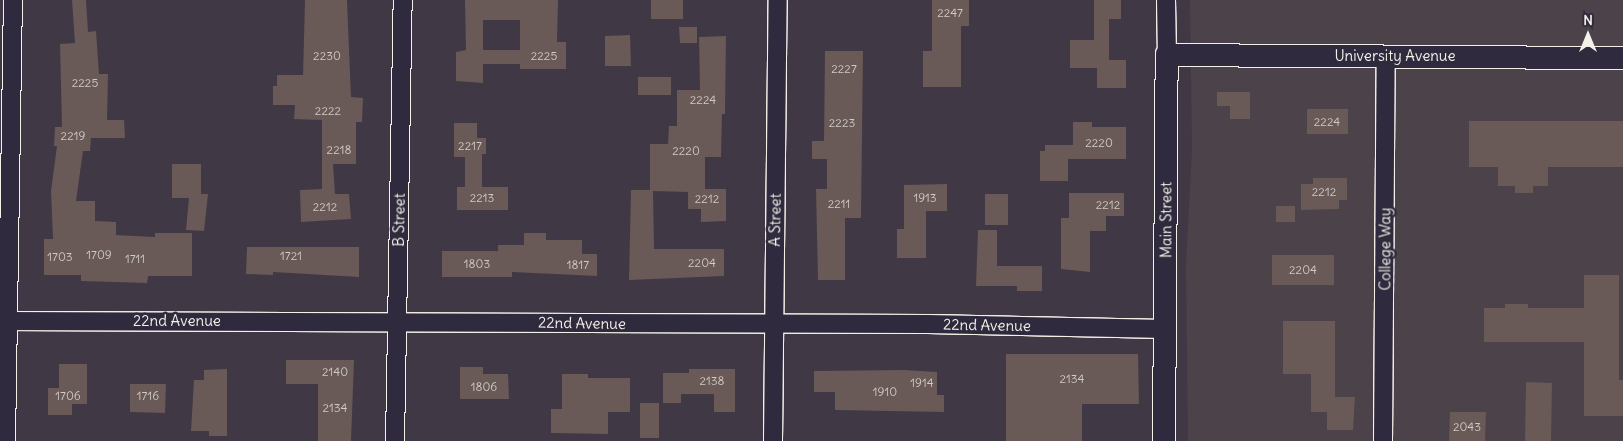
<!DOCTYPE html>
<style>
body{margin:0}
#map{position:relative;width:1623px;height:441px;overflow:hidden;background:#403845;font-family:Delius,sans-serif}
div>[style]{position:absolute}
[style*='--x']{left:calc(var(--x)*1px);top:calc(var(--y)*1px);width:calc(var(--w)*1px);rotate:calc(var(--a)*1deg)}
.built>*{inset:0;background:#4c424a}
.building>*{inset:0;background:#695957}
.roads{filter:drop-shadow(1px 0 #f4f1e8) drop-shadow(-1px 0 #f4f1e8) drop-shadow(0 1px #f4f1e8) drop-shadow(0 -1px #f4f1e8)}
.minor>*{height:18px;margin:-9px;padding:0 9px;transform-origin:9px;border-radius:9px;background:#2f2a3d}
.tertiary>*{height:22px;margin:-11px;padding:0 11px;transform-origin:11px;border-radius:11px;background:#2f2a3d}
span{translate:-50% -50%;white-space:nowrap;text-align:center;line-height:1.15;-webkit-text-stroke:5px #2f2a3d;paint-order:stroke}
.number-label{font-size:12px;color:#d1cbc4}
.number-label span{-webkit-text-stroke-width:0}
.street-label{font-size:15px;color:#f4f1e8}
.north{position:absolute;left:1563px;top:10px;width:50px;height:50px;-webkit-text-stroke:4px #2f2a3d;paint-order:stroke;rotate:0deg;font-size:14px;font-weight:700;line-height:20px;text-align:center;color:#f4f1e8}
.north::after{content:'';display:block;margin:auto;width:18px;height:22px;background:#f4f1e8;clip-path:polygon(50% 0,100% 100%,50% 72%,0 100%)}
</style>
<div id="map">
<div class="built">
<div style="clip-path:polygon(1190px 0,1623px 0,1623px 441px,1188px 441px,1186px 266px,1192px 149px)"></div>
</div>
<div class="building">
<div style="clip-path:polygon(72px 0,86px 0,88px 32px,96px 31px,99px 74px,108px 74px,107px 120px,124px 120px,125px 138px,91px 138px,90px 151px,83px 151px,76px 201px,95px 201px,95px 221px,116px 222px,116px 235px,155px 237px,155px 233px,192px 233px,192px 276px,148px 276px,147px 283px,81px 281px,81px 275px,44px 275px,44px 239px,53px 239px,51px 191px,57px 146px,54px 146px,55px 127px,62px 127px,60px 44px,75px 43px)"></div>
<div style="clip-path:polygon(305px 0,347px 0,351px 97px,363px 98px,362px 122px,356px 122px,356px 164px,333px 164px,335px 194px,349px 194px,351px 219px,301px 222px,300px 190px,322px 189px,322px 120px,294px 119px,295px 105px,273px 105px,273px 86px,277px 86px,277px 75px,303px 75px)"></div>
<div style="clip-path:polygon(evenodd,465px 0,558px 0,557px 42px,566px 42px,566px 69px,520px 69px,520px 64px,483px 64px,483px 83px,456px 81px,456px 52px,466px 50px,465px 0,483px 20px,520px 20px,520px 50px,483px 50px,483px 20px)"></div>
<div style="clip-path:polygon(651px 0,683px 0,683px 19px,651px 19px)"></div>
<div style="clip-path:polygon(932px 0,969px 0,969px 26px,961px 26px,961px 87px,923px 87px,923px 51px,932px 51px)"></div>
<div style="clip-path:polygon(1094px 0,1121px 0,1121px 19px,1109px 19px,1109px 60px,1126px 60px,1126px 88px,1097px 88px,1097px 68px,1070px 68px,1070px 40px,1094px 40px)"></div>
<div style="clip-path:polygon(679px 27px,697px 27px,697px 43px,680px 43px)"></div>
<div style="clip-path:polygon(630px 35px,631px 66px,605px 66px,605px 36px)"></div>
<div style="clip-path:polygon(726px 36px,725px 114px,722px 114px,721px 157px,705px 157px,705px 189px,726px 189px,726px 221px,701px 222px,701px 209px,688px 209px,688px 192px,653px 191px,654px 249px,724px 249px,724px 276px,629px 280px,631px 190px,650px 190px,650px 144px,668px 144px,669px 126px,677px 126px,677px 90px,700px 90px,699px 37px)"></div>
<div style="clip-path:polygon(825px 51px,863px 51px,861px 218px,845px 218px,845px 280px,818px 280px,816px 189px,827px 189px,827px 159px,812px 159px,812px 141px,824px 141px)"></div>
<div style="clip-path:polygon(638px 77px,671px 77px,671px 95px,638px 95px)"></div>
<div style="clip-path:polygon(1217px 92px,1250px 92px,1250px 119px,1230px 119px,1230px 106px,1217px 106px)"></div>
<div style="clip-path:polygon(1307px 109px,1348px 109px,1348px 134px,1307px 134px)"></div>
<div style="clip-path:polygon(1469px 121px,1623px 121px,1623px 167px,1548px 167px,1548px 186px,1533px 186px,1533px 193px,1515px 193px,1515px 186px,1498px 186px,1498px 167px,1469px 167px)"></div>
<div style="clip-path:polygon(1073px 122px,1092px 122px,1092px 127px,1126px 127px,1126px 159px,1068px 159px,1068px 181px,1040px 181px,1040px 151px,1045px 151px,1045px 145px,1073px 145px)"></div>
<div style="clip-path:polygon(454px 123px,477px 123px,477px 138px,486px 138px,486px 154px,482px 154px,482px 187px,508px 187px,508px 210px,457px 210px,457px 187px,465px 187px,465px 157px,454px 157px)"></div>
<div style="clip-path:polygon(172px 164px,201px 164px,201px 194px,208px 194px,204px 231px,186px 230px,189px 198px,172px 198px)"></div>
<div style="clip-path:polygon(1313px 178px,1347px 178px,1347px 200px,1339px 200px,1339px 209px,1301px 210px,1301px 184px,1313px 184px)"></div>
<div style="clip-path:polygon(947px 184px,947px 211px,926px 211px,926px 258px,897px 258px,897px 229px,904px 229px,904px 185px)"></div>
<div style="clip-path:polygon(1069px 193px,1124px 193px,1124px 216px,1106px 216px,1106px 231px,1090px 231px,1090px 272px,1061px 269px,1061px 218px,1069px 218px)"></div>
<div style="clip-path:polygon(985px 194px,1008px 194px,1008px 225px,985px 225px)"></div>
<div style="clip-path:polygon(1276px 206px,1295px 206px,1295px 222px,1276px 222px)"></div>
<div style="clip-path:polygon(978px 230px,997px 230px,997px 266px,1042px 266px,1042px 291px,1017px 291px,1017px 286px,976px 286px)"></div>
<div style="clip-path:polygon(524px 233px,546px 233px,546px 240px,582px 240px,582px 254px,597px 254px,597px 276px,512px 272px,512px 277px,442px 277px,442px 251px,498px 251px,498px 245px,524px 245px)"></div>
<div style="clip-path:polygon(247px 247px,359px 247px,359px 277px,273px 272px,273px 275px,246px 274px)"></div>
<div style="clip-path:polygon(1272px 255px,1334px 255px,1334px 285px,1272px 285px)"></div>
<div style="clip-path:polygon(1584px 275px,1619px 275px,1619px 380px,1623px 380px,1623px 416px,1584px 416px,1584px 342px,1484px 342px,1484px 308px,1505px 308px,1505px 304px,1528px 304px,1528px 308px,1584px 308px)"></div>
<div style="clip-path:polygon(1283px 321px,1335px 321px,1335px 397px,1355px 397px,1353px 430px,1327px 430px,1327px 412px,1311px 412px,1311px 374px,1283px 374px)"></div>
<div style="clip-path:polygon(1006px 354px,1138px 354px,1139px 404px,1082px 404px,1082px 441px,1006px 441px)"></div>
<div style="clip-path:polygon(286px 360px,354px 360px,351px 441px,318px 441px,318px 384px,286px 384px)"></div>
<div style="clip-path:polygon(59px 364px,87px 364px,87px 404px,72px 404px,72px 415px,48px 415px,48px 388px,59px 388px)"></div>
<div style="clip-path:polygon(460px 367px,483px 367px,483px 374px,508px 374px,509px 399px,460px 399px)"></div>
<div style="clip-path:polygon(227px 369px,227px 436px,209px 436px,209px 431px,191px 431px,194px 380px,204px 380px,204px 370px)"></div>
<div style="clip-path:polygon(689px 369px,735px 369px,735px 412px,714px 412px,714px 394px,681px 394px,681px 403px,663px 403px,663px 373px,689px 373px)"></div>
<div style="clip-path:polygon(904px 370px,937px 372px,937px 395px,944px 395px,944px 412px,835px 410px,835px 392px,814px 392px,814px 371px)"></div>
<div style="clip-path:polygon(562px 374px,588px 374px,588px 378px,630px 378px,630px 412px,608px 412px,608px 434px,551px 433px,551px 409px,562px 409px)"></div>
<div style="clip-path:polygon(1526px 382px,1552px 383px,1551px 441px,1525px 441px)"></div>
<div style="clip-path:polygon(130px 384px,166px 384px,165px 413px,130px 412px)"></div>
<div style="clip-path:polygon(640px 403px,659px 403px,659px 438px,640px 438px)"></div>
<div style="clip-path:polygon(1450px 412px,1486px 412px,1485px 441px,1449px 441px)"></div>
</div>
<div class="roads">
<div class="minor">
<div style="--x:1166;--y:0;--w:55;--a:89"></div>
<div style="--x:0;--y:321;--w:928;--a:0.19"></div>
<div style="--x:928;--y:324;--w:237;--a:1.2"></div>
<div style="--x:6;--y:441;--w:441;--a:-89.1"></div>
<div style="--x:395;--y:441;--w:441;--a:-89"></div>
<div style="--x:773;--y:441;--w:441;--a:-89.4"></div>
<div style="--x:1383;--y:441;--w:384;--a:-89.6"></div>
</div>
<div class="tertiary">
<div style="--x:1164;--y:441;--w:386;--a:-89.6"></div>
<div style="--x:1167;--y:55;--w:456;--a:0.4"></div>
</div>
</div>
<div class="number-label">
<span style="left:950px;top:13px">2247</span>
<span style="left:327px;top:56px">2230</span>
<span style="left:544px;top:56px">2225</span>
<span style="left:844px;top:69px">2227</span>
<span style="left:85px;top:83px">2225</span>
<span style="left:703px;top:100px">2224</span>
<span style="left:328px;top:111px">2222</span>
<span style="left:1327px;top:122px">2224</span>
<span style="left:842px;top:123px">2223</span>
<span style="left:73px;top:136px">2219</span>
<span style="left:1099px;top:143px">2220</span>
<span style="left:470px;top:146px">2217</span>
<span style="left:339px;top:150px">2218</span>
<span style="left:686px;top:151px">2220</span>
<span style="left:1324px;top:192px">2212</span>
<span style="left:482px;top:198px">2213</span>
<span style="left:925px;top:198px">1913</span>
<span style="left:707px;top:199px">2212</span>
<span style="left:839px;top:204px">2211</span>
<span style="left:1108px;top:205px">2212</span>
<span style="left:325px;top:207px">2212</span>
<span style="left:99px;top:255px">1709</span>
<span style="left:291px;top:256px">1721</span>
<span style="left:60px;top:257px">1703</span>
<span style="left:135px;top:259px">1711</span>
<span style="left:702px;top:263px">2204</span>
<span style="left:477px;top:264px">1803</span>
<span style="left:578px;top:265px">1817</span>
<span style="left:1303px;top:270px">2204</span>
<span style="left:335px;top:372px">2140</span>
<span style="left:1072px;top:379px">2134</span>
<span style="left:712px;top:381px">2138</span>
<span style="left:922px;top:383px">1914</span>
<span style="left:484px;top:387px">1806</span>
<span style="left:885px;top:392px">1910</span>
<span style="left:68px;top:396px">1706</span>
<span style="left:148px;top:396px">1716</span>
<span style="left:335px;top:408px">2134</span>
<span style="left:1467px;top:427px">2043</span>
</div>
<div class="street-label">
<span style="left:1395px;top:56px">University Avenue</span>
<span style="left:399px;top:220px;rotate:-89deg">B Street</span>
<span style="left:775px;top:220px;rotate:-89deg">A Street</span>
<span style="left:1166px;top:220px;rotate:-90deg">Main Street</span>
<span style="left:1385px;top:249px;rotate:-90deg">College Way</span>
<span style="left:177px;top:321px">22nd Avenue</span>
<span style="left:582px;top:323px;rotate:1deg">22nd Avenue</span>
<span style="left:987px;top:325px;rotate:1deg">22nd Avenue</span>
</div>
<div class="north">N</div>
</div>
